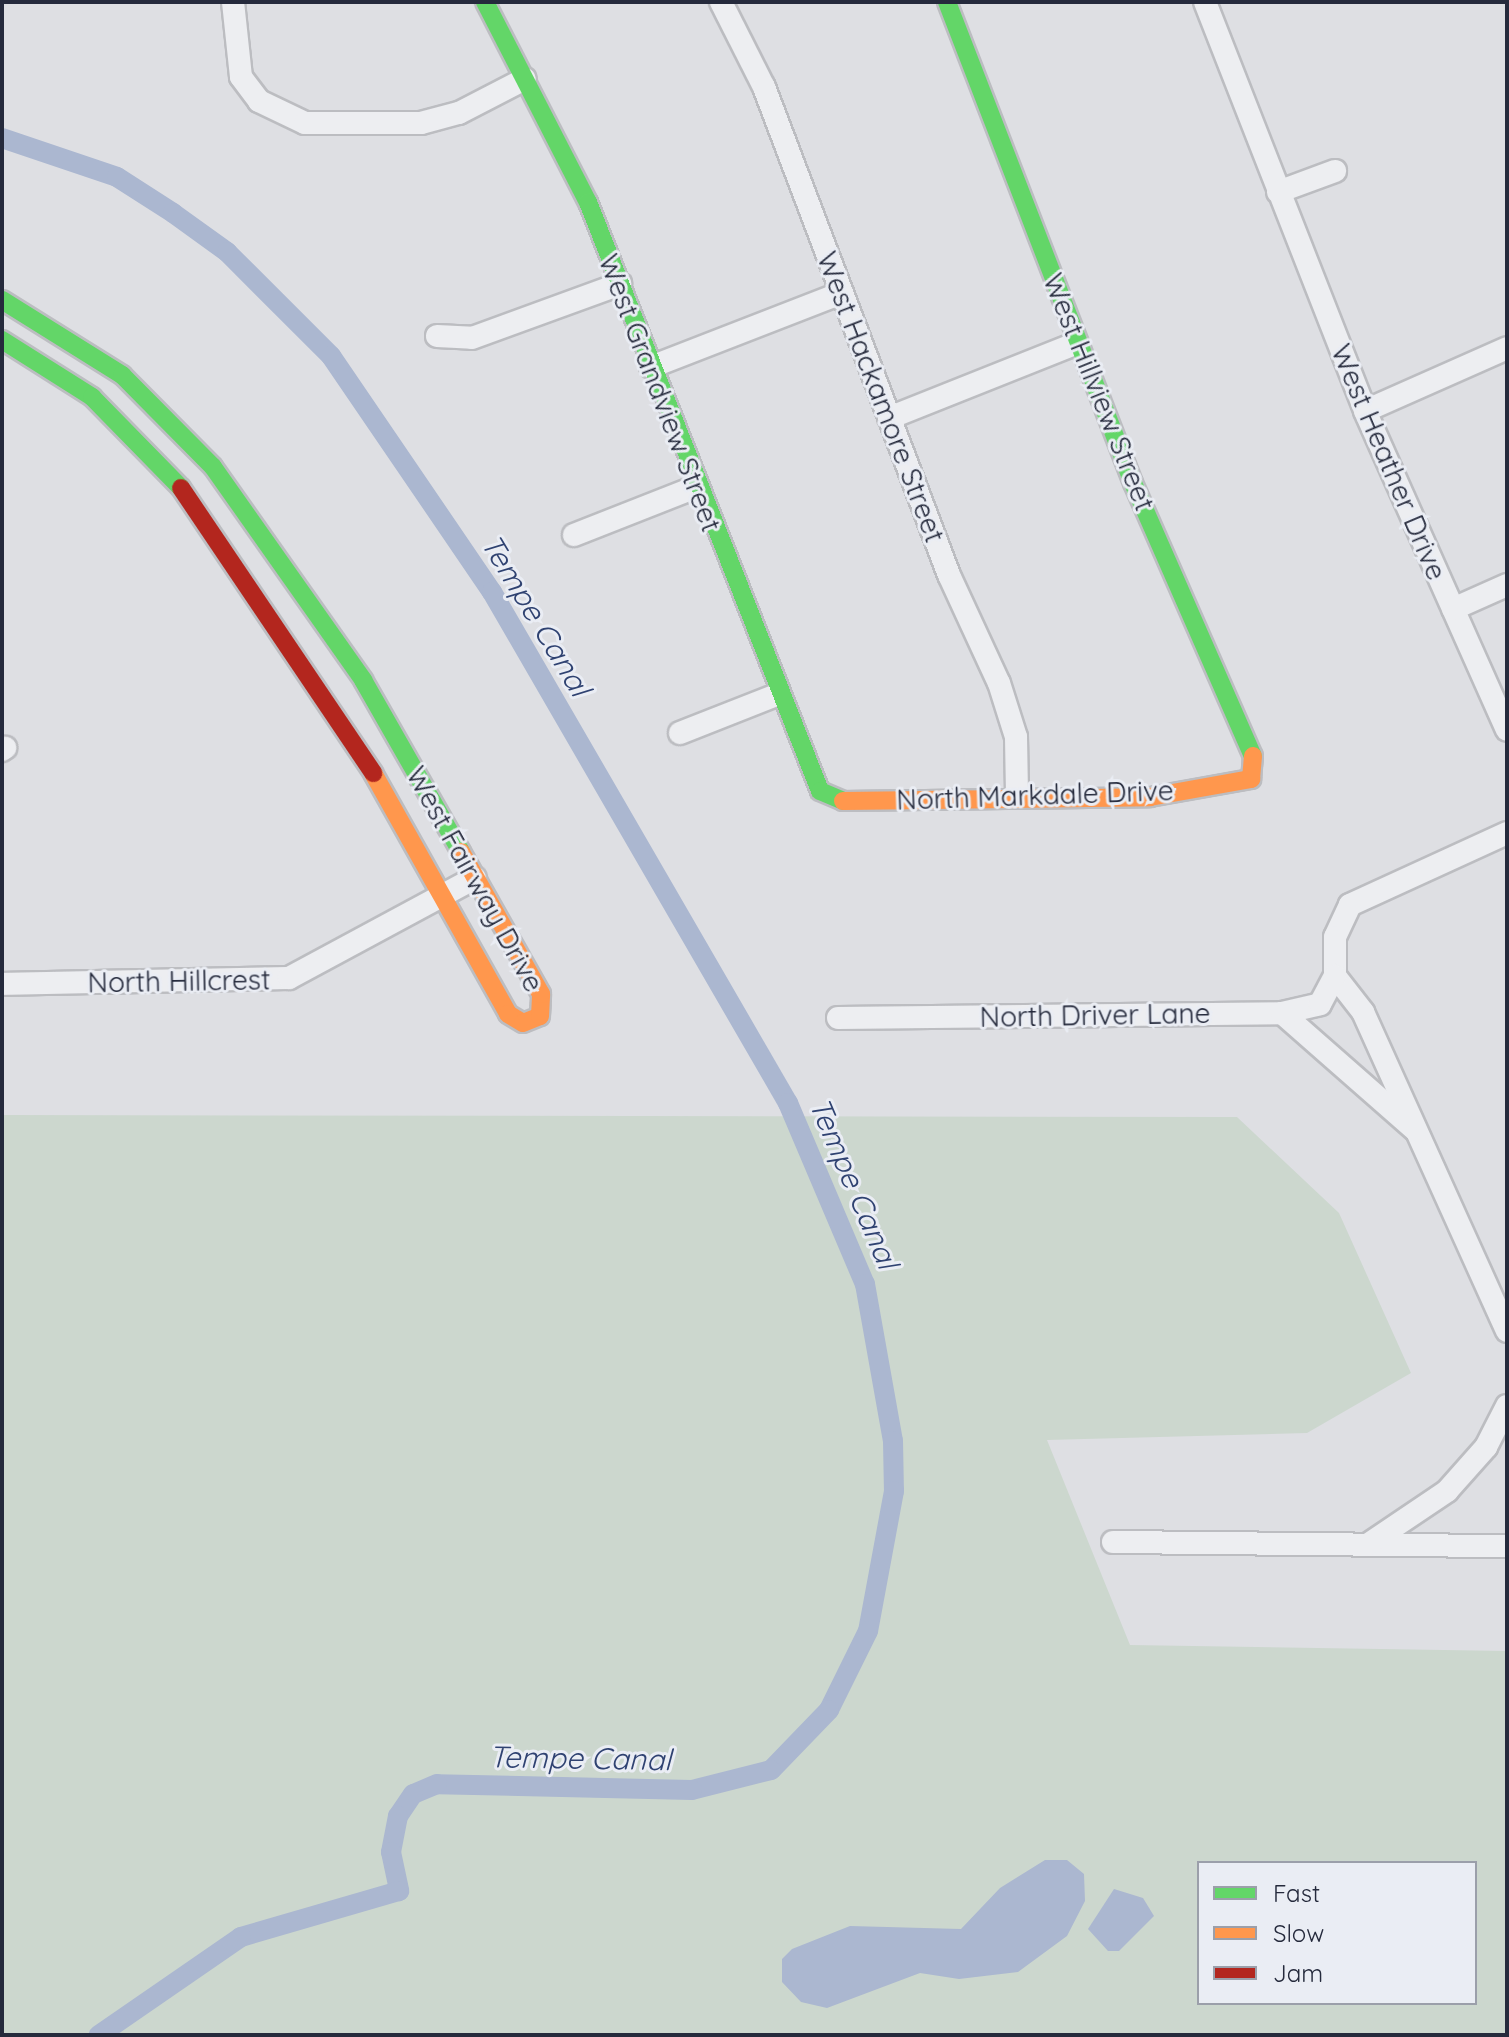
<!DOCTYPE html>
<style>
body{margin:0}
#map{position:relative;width:1509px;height:2037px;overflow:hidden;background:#dedfe3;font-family:Quicksand,sans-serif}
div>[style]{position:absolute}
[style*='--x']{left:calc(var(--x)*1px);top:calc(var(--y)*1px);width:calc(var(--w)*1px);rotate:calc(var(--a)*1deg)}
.green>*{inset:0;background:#ccd7ce}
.water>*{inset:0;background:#abb7d0}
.canal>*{height:20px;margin:-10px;padding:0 10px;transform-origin:10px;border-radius:10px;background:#abb7d0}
.roads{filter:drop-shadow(2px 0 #bcbdc1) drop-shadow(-2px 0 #bcbdc1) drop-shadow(0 2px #bcbdc1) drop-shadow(0 -2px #bcbdc1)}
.street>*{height:22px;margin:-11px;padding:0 11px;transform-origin:11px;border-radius:11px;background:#edeef1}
.fast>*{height:18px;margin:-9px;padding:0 9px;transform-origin:9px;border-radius:9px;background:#63d668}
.slow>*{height:18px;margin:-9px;padding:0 9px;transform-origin:9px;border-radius:9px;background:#ff974d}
.jam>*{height:18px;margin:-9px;padding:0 9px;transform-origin:9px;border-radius:9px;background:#b3261e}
span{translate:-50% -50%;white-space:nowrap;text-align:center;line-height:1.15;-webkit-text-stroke:6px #eaedf4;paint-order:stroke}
.street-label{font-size:28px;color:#252a3c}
.water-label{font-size:30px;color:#2f4271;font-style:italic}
.frame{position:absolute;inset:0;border:4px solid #252a3c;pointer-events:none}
.legend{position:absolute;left:1197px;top:1861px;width:280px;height:144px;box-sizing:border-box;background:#eaedf4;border:2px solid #9b9faa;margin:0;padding:10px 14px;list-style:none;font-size:24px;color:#252a3c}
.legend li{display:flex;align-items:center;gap:16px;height:40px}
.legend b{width:40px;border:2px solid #9b9faa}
</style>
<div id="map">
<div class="green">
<div style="clip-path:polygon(evenodd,2px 1115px,1237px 1117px,1339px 1213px,1411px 1373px,1307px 1433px,1047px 1440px,1130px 1645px,1507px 1651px,1507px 2035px,2px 2035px,2px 1115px,1199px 1863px,1475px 1863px,1475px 2003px,1199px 2003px,1199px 1863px)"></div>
</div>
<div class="water">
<div style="clip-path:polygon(1045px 1860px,1067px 1860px,1084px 1874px,1085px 1901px,1067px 1936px,1018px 1972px,959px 1979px,920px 1973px,827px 2008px,801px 2002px,782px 1982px,782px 1959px,792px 1949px,850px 1926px,961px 1929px,1000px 1888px)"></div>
<div style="clip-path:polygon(1114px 1889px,1143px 1898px,1154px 1916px,1119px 1951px,1108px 1951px,1088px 1929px)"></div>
</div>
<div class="canal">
<div style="--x:2;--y:138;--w:121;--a:18.7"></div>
<div style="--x:117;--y:177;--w:67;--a:32.7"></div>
<div style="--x:173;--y:213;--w:67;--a:35.8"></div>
<div style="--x:227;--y:252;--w:147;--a:45"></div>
<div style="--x:331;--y:356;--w:286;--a:55.7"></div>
<div style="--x:492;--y:592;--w:591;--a:59.92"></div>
<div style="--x:788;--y:1103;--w:197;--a:67"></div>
<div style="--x:865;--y:1284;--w:159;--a:79.9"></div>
<div style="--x:893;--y:1441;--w:50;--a:88.9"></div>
<div style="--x:894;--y:1491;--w:142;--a:100.5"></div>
<div style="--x:868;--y:1631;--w:88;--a:116.3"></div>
<div style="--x:829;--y:1710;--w:83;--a:134"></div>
<div style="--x:771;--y:1770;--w:81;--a:165.8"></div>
<div style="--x:692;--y:1790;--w:255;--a:-178.7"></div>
<div style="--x:437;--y:1784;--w:26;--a:157"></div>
<div style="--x:413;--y:1794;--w:27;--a:124"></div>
<div style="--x:398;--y:1816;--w:37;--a:101"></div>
<div style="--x:391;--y:1852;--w:40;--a:78"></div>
<div style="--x:399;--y:1891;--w:165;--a:163.8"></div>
<div style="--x:241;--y:1937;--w:173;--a:145.4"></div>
</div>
<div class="roads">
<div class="street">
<div style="--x:233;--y:2;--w:75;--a:83.9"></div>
<div style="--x:241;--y:77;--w:30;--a:53"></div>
<div style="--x:259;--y:101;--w:51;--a:25.6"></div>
<div style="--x:305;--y:123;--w:116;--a:0"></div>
<div style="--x:421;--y:123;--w:39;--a:-15"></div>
<div style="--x:459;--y:113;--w:74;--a:-27.3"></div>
<div style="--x:721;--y:2;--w:95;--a:63.2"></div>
<div style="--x:764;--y:87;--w:522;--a:69.24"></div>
<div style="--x:949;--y:575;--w:119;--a:65.2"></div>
<div style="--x:999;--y:683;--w:57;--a:72.5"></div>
<div style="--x:1016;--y:737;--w:60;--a:89"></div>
<div style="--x:1205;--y:2;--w:439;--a:68.6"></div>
<div style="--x:1365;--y:411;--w:349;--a:66"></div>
<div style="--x:1278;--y:192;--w:61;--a:-20.2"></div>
<div style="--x:437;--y:336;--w:35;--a:3"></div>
<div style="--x:472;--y:338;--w:158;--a:-20"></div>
<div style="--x:651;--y:367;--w:205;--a:-21.2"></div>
<div style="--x:1365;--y:411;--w:155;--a:-23.9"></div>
<div style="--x:889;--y:418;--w:202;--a:-21.7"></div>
<div style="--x:574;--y:535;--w:131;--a:-21.5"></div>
<div style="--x:1453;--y:609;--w:59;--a:-24"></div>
<div style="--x:680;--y:733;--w:106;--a:-21.5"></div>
<div style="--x:2;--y:750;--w:4;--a:-34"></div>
<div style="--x:1507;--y:833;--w:173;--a:155.4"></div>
<div style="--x:1350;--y:905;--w:35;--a:115"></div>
<div style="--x:1335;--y:937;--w:39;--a:90"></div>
<div style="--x:1335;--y:976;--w:46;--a:52.1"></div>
<div style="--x:1363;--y:1012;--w:350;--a:65.7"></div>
<div style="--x:2;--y:984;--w:287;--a:-1.2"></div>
<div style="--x:289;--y:978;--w:211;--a:-28.3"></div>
<div style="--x:1282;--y:1013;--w:177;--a:41.3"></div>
<div style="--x:838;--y:1018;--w:444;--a:-0.6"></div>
<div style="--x:1282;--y:1013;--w:39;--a:-13"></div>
<div style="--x:1320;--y:1004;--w:32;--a:-62"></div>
<div style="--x:1113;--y:1542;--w:394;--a:0.6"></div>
<div style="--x:1367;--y:1545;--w:97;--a:-34"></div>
<div style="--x:1447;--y:1491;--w:59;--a:-48.4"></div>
<div style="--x:1486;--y:1447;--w:46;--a:-62.9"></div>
</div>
<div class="fast">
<div style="--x:485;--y:2;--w:225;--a:62.8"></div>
<div style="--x:588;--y:202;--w:633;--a:68.5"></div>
<div style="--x:820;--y:791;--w:25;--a:23"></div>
<div style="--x:947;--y:2;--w:516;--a:68.86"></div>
<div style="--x:1133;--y:483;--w:298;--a:66.3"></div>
<div style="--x:2;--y:300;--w:142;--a:32"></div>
<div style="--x:122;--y:375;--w:129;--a:45.3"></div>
<div style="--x:213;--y:467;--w:261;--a:54.8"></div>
<div style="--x:363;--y:680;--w:198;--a:60.3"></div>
<div style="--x:2;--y:340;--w:107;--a:32.3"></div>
<div style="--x:92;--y:397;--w:127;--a:45.6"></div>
</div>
<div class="slow">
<div style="--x:373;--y:773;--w:276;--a:60.7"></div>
<div style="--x:508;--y:1014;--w:17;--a:31"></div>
<div style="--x:523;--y:1023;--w:18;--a:-22"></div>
<div style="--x:540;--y:1016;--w:22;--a:-87"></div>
<div style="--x:541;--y:994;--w:163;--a:-119.4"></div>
<div style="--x:843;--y:801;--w:307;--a:-0.7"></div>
<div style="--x:1150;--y:797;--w:103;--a:-10.1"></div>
<div style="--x:1251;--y:779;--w:23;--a:-85"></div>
</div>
<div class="jam">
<div style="--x:181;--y:488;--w:344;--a:56"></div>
</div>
</div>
<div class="street-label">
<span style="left:1099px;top:392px;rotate:68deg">West Hillview Street</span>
<span style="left:660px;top:393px;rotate:69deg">West Grandview Street</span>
<span style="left:881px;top:397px;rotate:69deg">West Hackamore Street</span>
<span style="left:1389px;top:462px;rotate:67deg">West Heather Drive</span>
<span style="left:1035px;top:795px;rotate:-2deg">North Markdale Drive</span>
<span style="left:475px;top:879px;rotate:61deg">West Fairway Drive</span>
<span style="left:179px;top:981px;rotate:-1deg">North Hillcrest</span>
<span style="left:1095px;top:1015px;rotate:-1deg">North Driver Lane</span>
</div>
<div class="water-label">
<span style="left:536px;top:615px;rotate:59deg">Tempe Canal</span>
<span style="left:854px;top:1183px;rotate:67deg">Tempe Canal</span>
<span style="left:580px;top:1758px;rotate:1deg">Tempe Canal</span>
</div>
<div class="frame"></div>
<ul class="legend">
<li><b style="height:10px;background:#63d668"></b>Fast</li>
<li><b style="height:10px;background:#ff974d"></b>Slow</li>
<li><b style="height:10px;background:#b3261e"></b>Jam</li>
</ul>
</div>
